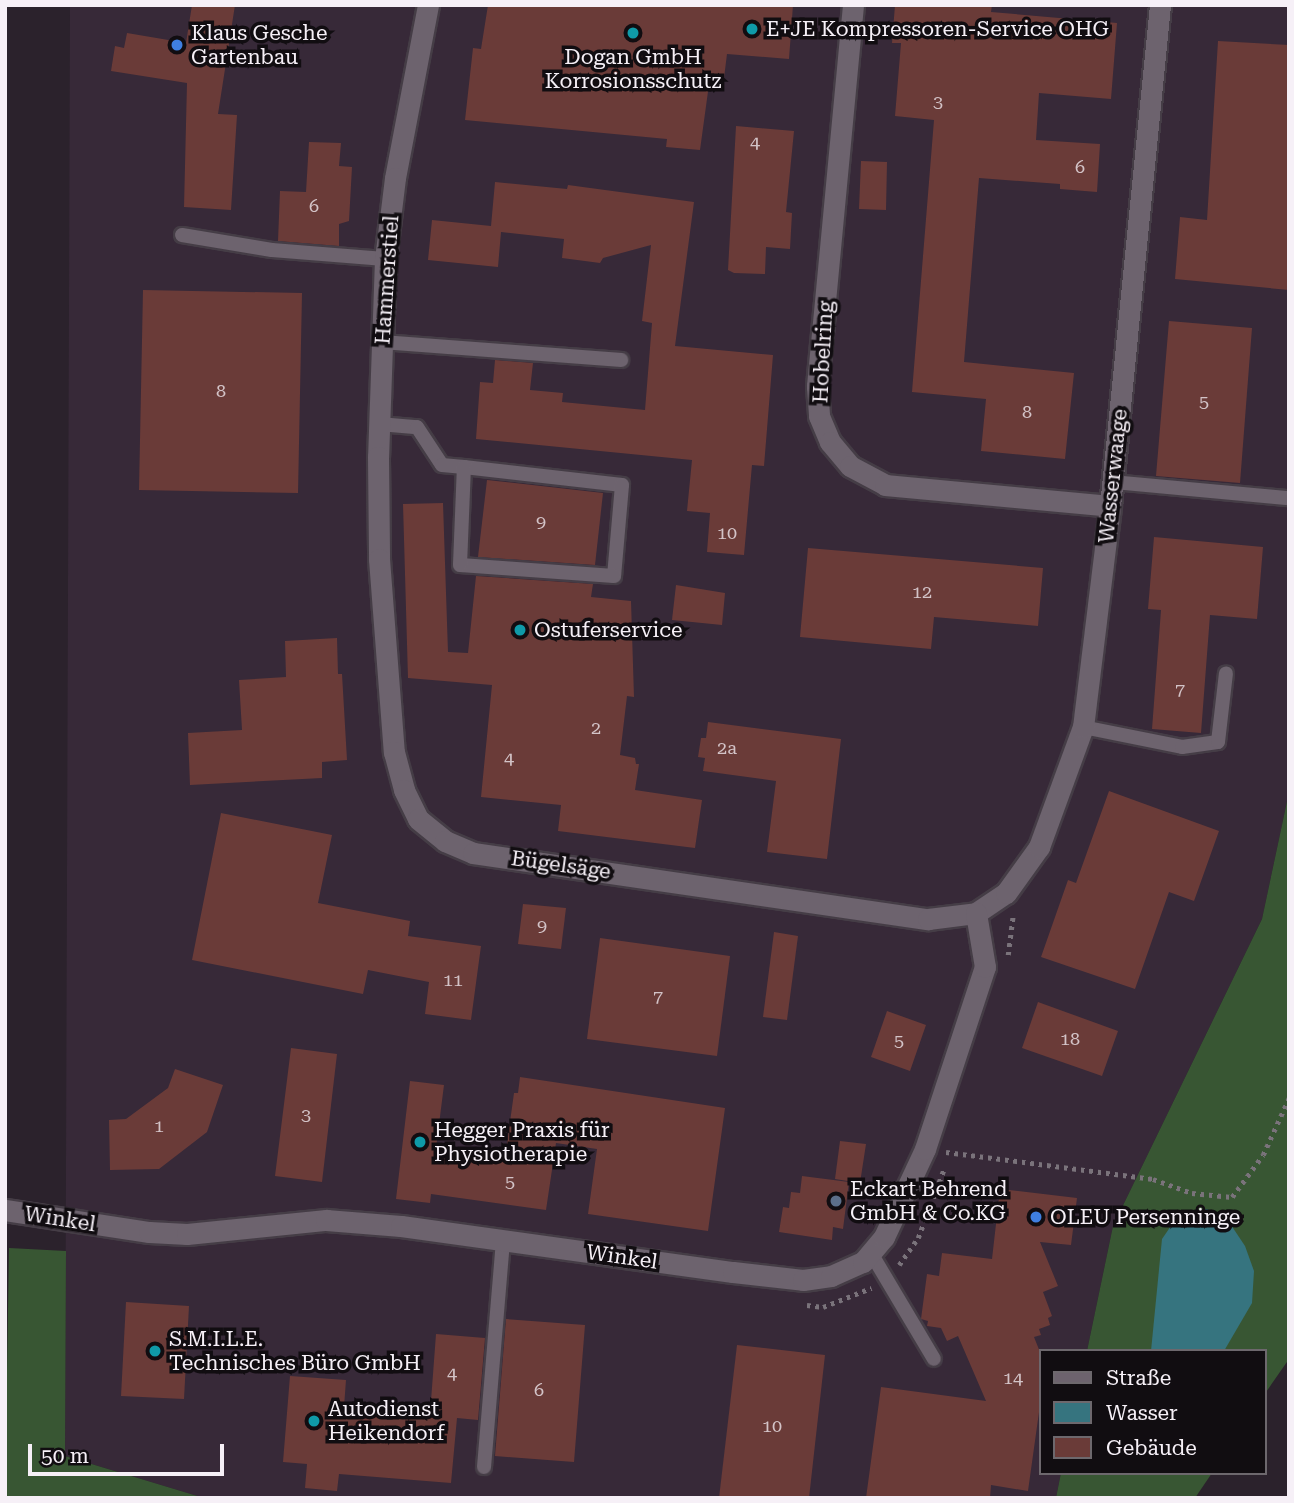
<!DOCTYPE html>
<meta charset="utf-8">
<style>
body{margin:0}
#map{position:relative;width:1294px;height:1503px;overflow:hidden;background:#2b222c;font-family:"Roboto Serif",serif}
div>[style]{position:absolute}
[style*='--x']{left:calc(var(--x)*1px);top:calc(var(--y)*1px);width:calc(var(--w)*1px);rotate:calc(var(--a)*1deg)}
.built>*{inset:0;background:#372938}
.forest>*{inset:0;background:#385633}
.water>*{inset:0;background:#36747f}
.building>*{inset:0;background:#6a3b38}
.path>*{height:4.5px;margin-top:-2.25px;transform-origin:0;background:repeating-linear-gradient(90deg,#7a737b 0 3.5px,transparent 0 8.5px)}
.roads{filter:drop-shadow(2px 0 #453d46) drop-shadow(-2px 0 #453d46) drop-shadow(0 2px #453d46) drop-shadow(0 -2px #453d46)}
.lane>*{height:14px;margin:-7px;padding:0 7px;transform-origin:7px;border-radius:7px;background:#6d636e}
.street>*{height:21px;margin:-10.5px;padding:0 10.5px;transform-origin:10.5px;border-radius:10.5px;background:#6d636e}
.dots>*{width:19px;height:19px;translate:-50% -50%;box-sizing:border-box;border:4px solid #110d11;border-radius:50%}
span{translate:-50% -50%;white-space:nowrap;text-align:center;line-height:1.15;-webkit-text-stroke:7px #110d11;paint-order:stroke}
.number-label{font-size:18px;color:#d3c3c7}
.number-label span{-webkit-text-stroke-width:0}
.poi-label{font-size:21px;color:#f6f0f7}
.left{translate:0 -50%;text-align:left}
.street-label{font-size:21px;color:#f6f0f7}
.frame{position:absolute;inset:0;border:7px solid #f6f0f7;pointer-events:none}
.legend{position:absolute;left:1039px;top:1349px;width:228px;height:126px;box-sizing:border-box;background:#110d11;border:2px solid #6d686d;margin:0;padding:9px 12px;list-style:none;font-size:21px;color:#f6f0f7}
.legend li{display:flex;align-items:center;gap:14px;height:35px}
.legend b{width:35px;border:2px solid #6d686d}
.scale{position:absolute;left:28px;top:1444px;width:196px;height:32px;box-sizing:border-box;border:4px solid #f6f0f7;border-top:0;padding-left:9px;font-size:21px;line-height:24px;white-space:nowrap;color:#f6f0f7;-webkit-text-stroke:5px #110d11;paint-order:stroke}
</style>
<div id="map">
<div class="built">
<div style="clip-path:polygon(70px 5px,1289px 5px,1289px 792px,1262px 919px,1113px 1226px,1087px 1351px,1040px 1351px,1040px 1473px,1061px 1473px,1056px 1498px,204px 1498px,65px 1456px)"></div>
</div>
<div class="forest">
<div style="clip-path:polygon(1289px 792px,1289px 1359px,1264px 1395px,1264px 1351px,1087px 1351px,1113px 1226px,1262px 919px)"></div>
<div style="clip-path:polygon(9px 1248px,66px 1251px,65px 1456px,204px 1498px,5px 1497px)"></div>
<div style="clip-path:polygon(1061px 1473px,1212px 1473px,1195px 1498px,1056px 1498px)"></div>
</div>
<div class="water">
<div style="clip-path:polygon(1207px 1209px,1229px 1222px,1245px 1246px,1254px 1271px,1252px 1303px,1224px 1351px,1151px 1351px,1162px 1239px,1175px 1220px,1189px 1212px)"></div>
</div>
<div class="building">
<div style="clip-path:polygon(192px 5px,235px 5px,218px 114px,237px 115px,231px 210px,184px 207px,187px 83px,111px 71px,115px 46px,124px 48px,127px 33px,186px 43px)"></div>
<div style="clip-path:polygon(488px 5px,793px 5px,789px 59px,727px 54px,724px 78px,710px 77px,700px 150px,666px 147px,667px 139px,465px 120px,473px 48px,481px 49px)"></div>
<div style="clip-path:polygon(895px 5px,992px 5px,991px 12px,1117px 23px,1111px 99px,1039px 93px,1036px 140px,1100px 144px,1097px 192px,1060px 189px,1060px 184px,979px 178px,964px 362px,1074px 373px,1065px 459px,981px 451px,986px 399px,912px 392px,934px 120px,895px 116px,901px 43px,892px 43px)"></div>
<div style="clip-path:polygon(1218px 41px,1289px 45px,1289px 290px,1175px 279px,1180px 217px,1207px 220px)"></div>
<div style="clip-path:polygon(736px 126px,794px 131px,786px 212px,792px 213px,790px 249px,766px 247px,765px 274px,734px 273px,728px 270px)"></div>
<div style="clip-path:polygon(309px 142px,341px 143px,339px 166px,352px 167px,349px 221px,339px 224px,339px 246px,278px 241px,280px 191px,306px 192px)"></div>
<div style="clip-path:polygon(861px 161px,887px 162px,886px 210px,859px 209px)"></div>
<div style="clip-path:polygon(495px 182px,567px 189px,568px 185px,694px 202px,675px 346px,773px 355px,764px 466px,752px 465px,744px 555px,707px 552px,710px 513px,687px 511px,692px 460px,476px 439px,480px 382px,493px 383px,495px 360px,533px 363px,530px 390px,563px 393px,562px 402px,645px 410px,652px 323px,642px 321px,651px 245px,603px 258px,600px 263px,562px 258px,564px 239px,501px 232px,498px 267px,428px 260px,432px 220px,491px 226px)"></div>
<div style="clip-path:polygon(143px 290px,302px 293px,298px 493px,139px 490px)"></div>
<div style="clip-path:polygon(1169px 321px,1252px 328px,1240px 483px,1156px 476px)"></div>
<div style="clip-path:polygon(487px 480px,603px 493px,595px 565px,478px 557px)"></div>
<div style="clip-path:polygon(443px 503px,448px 652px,468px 653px,476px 576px,593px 584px,591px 597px,631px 601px,634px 697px,627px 696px,620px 755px,635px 758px,636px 764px,639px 764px,635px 790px,702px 800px,695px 848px,558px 831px,561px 805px,481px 797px,492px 685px,408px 678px,403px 504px)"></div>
<div style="clip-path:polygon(1154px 537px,1263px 547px,1257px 619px,1210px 615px,1201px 733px,1152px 729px,1161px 610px,1148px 609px)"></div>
<div style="clip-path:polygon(808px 548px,1043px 568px,1038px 626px,934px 617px,931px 649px,800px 637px)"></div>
<div style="clip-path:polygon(676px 585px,725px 593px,722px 625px,672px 620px)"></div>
<div style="clip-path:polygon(337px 638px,338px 674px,342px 674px,347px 760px,322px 762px,322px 778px,190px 785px,188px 733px,242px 730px,239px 680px,286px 677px,285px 641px)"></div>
<div style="clip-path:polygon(708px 722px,841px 739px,827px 859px,767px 852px,776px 781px,703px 771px,705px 758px,698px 757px,701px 738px,706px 738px)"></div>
<div style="clip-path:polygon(1109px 791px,1219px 831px,1194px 901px,1169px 892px,1135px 989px,1041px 957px,1068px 880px,1076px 883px)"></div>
<div style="clip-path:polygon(221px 813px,332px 835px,318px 903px,410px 921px,408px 936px,481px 946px,471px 1020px,425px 1014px,429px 982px,368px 970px,363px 994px,192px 960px)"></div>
<div style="clip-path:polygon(523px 904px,566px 908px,561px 949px,518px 944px)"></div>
<div style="clip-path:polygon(774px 932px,798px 936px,787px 1020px,763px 1017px)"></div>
<div style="clip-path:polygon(600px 938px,730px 956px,717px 1056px,587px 1039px)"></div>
<div style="clip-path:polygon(1038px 1002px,1118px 1031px,1102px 1076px,1022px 1048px)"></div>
<div style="clip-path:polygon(887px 1011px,926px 1025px,910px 1071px,871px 1057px)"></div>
<div style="clip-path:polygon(291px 1048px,337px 1054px,322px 1182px,275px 1176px)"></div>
<div style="clip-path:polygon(175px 1069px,223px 1085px,207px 1132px,159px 1169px,110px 1170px,109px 1120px,126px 1119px,168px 1088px)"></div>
<div style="clip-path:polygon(520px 1077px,725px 1108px,708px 1231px,588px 1214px,597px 1149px,556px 1143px,546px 1210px,431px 1194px,430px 1203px,396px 1199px,410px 1081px,444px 1085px,436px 1148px,505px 1158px,514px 1093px,518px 1093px)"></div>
<div style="clip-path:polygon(840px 1141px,866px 1144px,860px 1183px,835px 1179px)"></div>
<div style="clip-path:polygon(802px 1176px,849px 1182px,843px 1229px,833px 1227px,832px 1240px,779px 1232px,783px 1207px,789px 1208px,791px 1192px,800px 1193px)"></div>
<div style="clip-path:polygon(1000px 1189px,1077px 1198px,1071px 1245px,1040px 1242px,1058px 1286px,1043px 1292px,1052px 1316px,1048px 1318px,1050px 1325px,1039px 1329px,1041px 1335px,1034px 1337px,1040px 1352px,1040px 1405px,1028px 1491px,991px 1485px,990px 1498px,866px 1498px,881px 1387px,986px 1401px,958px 1336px,947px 1341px,941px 1328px,927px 1326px,928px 1321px,921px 1319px,927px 1274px,939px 1276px,942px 1253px,992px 1259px)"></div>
<div style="clip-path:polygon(126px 1302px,189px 1306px,184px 1399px,121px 1396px)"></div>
<div style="clip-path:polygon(506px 1319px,585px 1325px,574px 1462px,495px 1456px)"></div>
<div style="clip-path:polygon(436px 1334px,485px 1338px,478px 1420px,457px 1418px,451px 1483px,339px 1474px,337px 1491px,305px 1488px,307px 1464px,283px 1462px,290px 1376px,346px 1380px,344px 1407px,430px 1414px)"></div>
<div style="clip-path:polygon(737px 1345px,825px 1355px,809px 1498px,719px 1498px)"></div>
</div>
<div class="path">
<div style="--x:1008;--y:955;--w:40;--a:-82.9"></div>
<div style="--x:946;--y:1152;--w:209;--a:7.4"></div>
<div style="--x:1153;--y:1179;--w:41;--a:19.7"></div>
<div style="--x:1192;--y:1193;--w:40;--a:5.7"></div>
<div style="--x:1232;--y:1197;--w:52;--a:-53.6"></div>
<div style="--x:1263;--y:1155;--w:63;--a:-65.5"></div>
<div style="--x:899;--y:1265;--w:33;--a:-55"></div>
<div style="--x:918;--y:1238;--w:74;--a:-69.4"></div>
<div style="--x:807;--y:1305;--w:16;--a:7"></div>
<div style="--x:823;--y:1307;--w:52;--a:-21.6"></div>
</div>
<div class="roads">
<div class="lane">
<div style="--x:182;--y:235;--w:91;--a:9.5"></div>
<div style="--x:272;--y:250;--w:113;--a:4.6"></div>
<div style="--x:382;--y:342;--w:240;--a:4.3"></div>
<div style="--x:379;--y:424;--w:38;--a:5"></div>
<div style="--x:417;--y:427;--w:45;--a:56.7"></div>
<div style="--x:442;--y:465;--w:22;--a:5"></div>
<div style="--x:464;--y:467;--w:159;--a:6.5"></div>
<div style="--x:622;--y:485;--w:91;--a:95"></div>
<div style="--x:614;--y:576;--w:154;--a:-175.9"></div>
<div style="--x:460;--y:565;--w:98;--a:-87.7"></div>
<div style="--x:1113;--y:482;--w:175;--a:5.3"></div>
<div style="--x:1083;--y:727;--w:101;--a:11.4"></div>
<div style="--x:1182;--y:747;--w:36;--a:-8"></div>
<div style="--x:1218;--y:742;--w:69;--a:-83.4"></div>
<div style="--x:871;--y:1253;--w:123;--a:59.3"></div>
<div style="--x:484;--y:1467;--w:228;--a:-85.2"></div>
</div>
<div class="street">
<div style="--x:428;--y:5;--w:176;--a:100.8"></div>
<div style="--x:395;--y:178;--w:82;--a:97"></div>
<div style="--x:385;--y:259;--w:198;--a:92"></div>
<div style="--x:378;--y:457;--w:102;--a:89.4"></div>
<div style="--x:379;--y:559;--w:194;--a:85.6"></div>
<div style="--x:394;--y:752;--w:39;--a:75"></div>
<div style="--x:404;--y:790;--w:32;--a:64"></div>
<div style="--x:418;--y:819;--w:35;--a:39"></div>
<div style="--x:445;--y:841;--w:30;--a:23"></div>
<div style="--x:473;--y:853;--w:460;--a:8.3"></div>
<div style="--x:928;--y:919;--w:48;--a:-7.1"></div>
<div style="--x:976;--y:913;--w:36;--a:-34"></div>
<div style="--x:1006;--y:893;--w:57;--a:-54.3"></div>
<div style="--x:1039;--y:847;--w:128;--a:-69.9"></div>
<div style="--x:1083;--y:727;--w:223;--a:-83"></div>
<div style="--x:1110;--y:506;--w:503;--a:-84.3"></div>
<div style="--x:853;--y:5;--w:383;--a:95.4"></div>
<div style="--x:817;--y:386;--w:30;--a:86"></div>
<div style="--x:819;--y:416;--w:28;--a:67"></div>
<div style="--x:830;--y:442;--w:31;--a:50"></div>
<div style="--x:850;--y:466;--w:40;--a:28"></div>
<div style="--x:885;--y:485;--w:226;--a:5.3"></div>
<div style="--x:5;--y:1210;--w:146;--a:8.7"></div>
<div style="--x:149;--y:1232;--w:38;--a:3"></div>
<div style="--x:187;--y:1234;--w:140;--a:-5.8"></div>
<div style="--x:326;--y:1220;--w:75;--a:4.6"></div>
<div style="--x:401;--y:1226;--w:335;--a:7.9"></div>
<div style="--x:733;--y:1272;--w:70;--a:6.5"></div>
<div style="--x:803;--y:1280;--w:28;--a:-8"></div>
<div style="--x:831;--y:1276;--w:35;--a:-24"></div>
<div style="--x:863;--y:1262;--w:33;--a:-50"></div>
<div style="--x:884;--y:1237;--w:97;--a:-65"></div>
<div style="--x:925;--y:1149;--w:192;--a:-71.8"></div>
<div style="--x:985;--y:967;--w:55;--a:-99.5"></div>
</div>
</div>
<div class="dots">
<div style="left:752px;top:29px;background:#0f9aa8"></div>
<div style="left:633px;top:33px;background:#0f9aa8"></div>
<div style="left:177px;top:45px;background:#3f7fe0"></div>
<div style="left:520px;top:630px;background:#0f9aa8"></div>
<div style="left:420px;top:1142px;background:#0f9aa8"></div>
<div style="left:836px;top:1201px;background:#5c6f8a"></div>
<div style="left:1036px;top:1217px;background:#3f7fe0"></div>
<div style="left:155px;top:1351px;background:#0f9aa8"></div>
<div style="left:314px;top:1421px;background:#0f9aa8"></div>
</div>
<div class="number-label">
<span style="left:938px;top:102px">3</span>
<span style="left:755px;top:142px">4</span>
<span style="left:1080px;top:167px">6</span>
<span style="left:314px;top:206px">6</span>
<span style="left:221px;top:391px">8</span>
<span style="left:1204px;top:402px">5</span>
<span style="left:1027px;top:412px">8</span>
<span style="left:541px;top:522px">9</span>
<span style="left:727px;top:533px">10</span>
<span style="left:922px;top:592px">12</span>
<span style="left:1180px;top:690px">7</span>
<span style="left:596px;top:728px">2</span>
<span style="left:727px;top:748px">2a</span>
<span style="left:509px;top:758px">4</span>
<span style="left:542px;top:926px">9</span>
<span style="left:453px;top:980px">11</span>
<span style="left:658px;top:997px">7</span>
<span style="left:1070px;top:1039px">18</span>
<span style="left:899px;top:1041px">5</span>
<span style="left:306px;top:1115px">3</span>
<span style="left:159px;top:1126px">1</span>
<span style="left:510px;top:1182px">5</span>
<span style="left:452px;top:1373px">4</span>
<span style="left:1013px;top:1378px">14</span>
<span style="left:539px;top:1390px">6</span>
<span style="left:772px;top:1426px">10</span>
</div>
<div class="poi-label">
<span class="left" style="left:766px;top:29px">E+JE Kompressoren-Service OHG</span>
<span class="left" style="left:191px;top:45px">Klaus Gesche<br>Gartenbau</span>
<span style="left:633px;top:69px">Dogan GmbH<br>Korrosionsschutz</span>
<span class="left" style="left:534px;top:630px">Ostuferservice</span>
<span class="left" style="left:434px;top:1142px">Hegger Praxis für<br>Physiotherapie</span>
<span class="left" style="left:850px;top:1201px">Eckart Behrend<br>GmbH &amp; Co.KG</span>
<span class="left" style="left:1050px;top:1217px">OLEU Persenninge</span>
<span class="left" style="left:169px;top:1351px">S.M.I.L.E.<br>Technisches Büro GmbH</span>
<span class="left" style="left:328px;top:1421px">Autodienst<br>Heikendorf</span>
</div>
<div class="street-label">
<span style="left:387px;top:280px;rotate:-86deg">Hammerstiel</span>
<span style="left:823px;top:352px;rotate:-87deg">Hobelring</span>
<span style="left:1113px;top:476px;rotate:-84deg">Wasserwaage</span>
<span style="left:561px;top:865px;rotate:8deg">Bügelsäge</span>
<span style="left:60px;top:1219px;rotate:9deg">Winkel</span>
<span style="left:622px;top:1257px;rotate:8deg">Winkel</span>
</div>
<div class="frame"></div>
<ul class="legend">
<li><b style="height:9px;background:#6d636e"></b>Straße</li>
<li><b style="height:19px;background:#36747f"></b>Wasser</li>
<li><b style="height:19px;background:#6a3b38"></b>Gebäude</li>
</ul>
<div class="scale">50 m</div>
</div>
